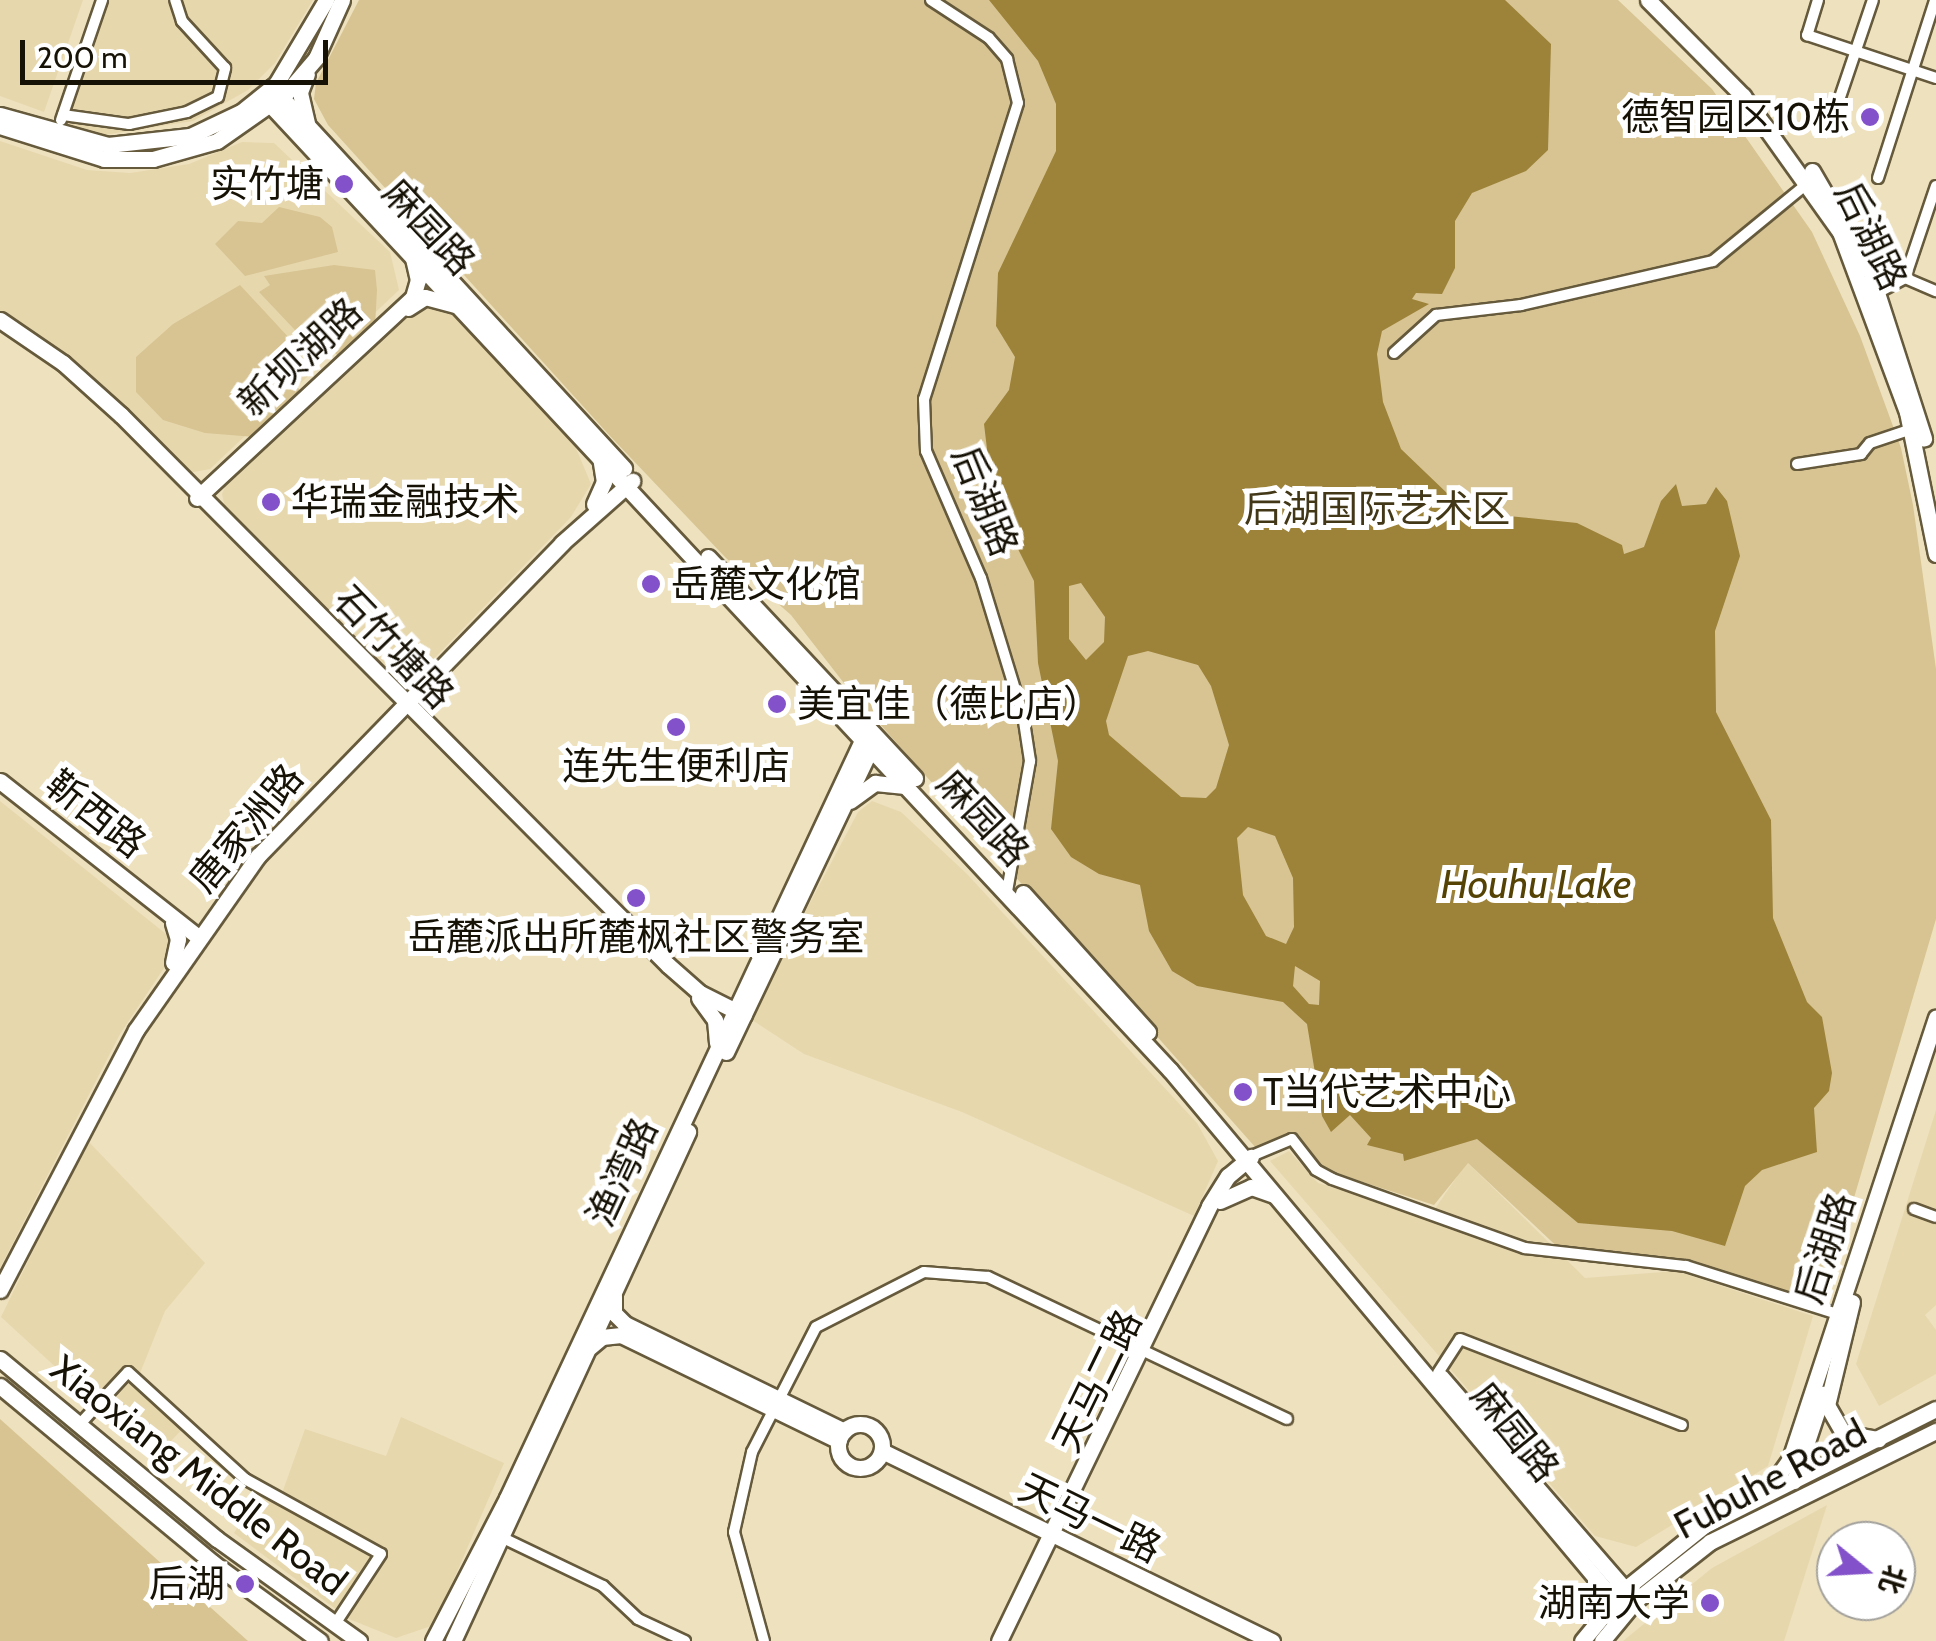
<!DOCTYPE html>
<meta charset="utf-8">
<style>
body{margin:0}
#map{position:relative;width:1936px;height:1641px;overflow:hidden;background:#eee1be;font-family:Cabin,"Noto Sans SC",sans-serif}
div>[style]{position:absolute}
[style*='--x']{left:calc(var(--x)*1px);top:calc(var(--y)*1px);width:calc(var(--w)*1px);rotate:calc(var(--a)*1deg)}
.built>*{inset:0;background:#e7d7ad}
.green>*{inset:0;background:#d7c492}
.water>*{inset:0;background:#9d8239}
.roads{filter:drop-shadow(2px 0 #665a3c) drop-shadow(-2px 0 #665a3c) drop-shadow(0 2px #665a3c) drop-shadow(0 -2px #665a3c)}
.street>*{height:10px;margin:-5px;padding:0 5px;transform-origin:5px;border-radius:5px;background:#fff}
.secondary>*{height:15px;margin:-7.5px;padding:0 7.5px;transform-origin:7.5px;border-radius:7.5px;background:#fff}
.secondary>.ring{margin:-7.5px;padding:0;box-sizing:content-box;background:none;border:15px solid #fff;border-radius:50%}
.primary>*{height:15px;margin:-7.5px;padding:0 7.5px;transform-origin:7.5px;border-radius:7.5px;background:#fff}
.dots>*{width:28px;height:28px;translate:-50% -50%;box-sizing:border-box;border:5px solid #fff;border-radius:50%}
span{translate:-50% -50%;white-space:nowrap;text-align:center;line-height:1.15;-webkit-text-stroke:10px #fff;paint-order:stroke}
.poi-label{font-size:38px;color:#171206}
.right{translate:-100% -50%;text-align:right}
.left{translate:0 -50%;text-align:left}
.street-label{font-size:38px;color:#171206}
.park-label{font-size:38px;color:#423716}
.water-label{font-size:40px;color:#554205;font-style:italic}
.north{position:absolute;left:1816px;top:1521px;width:100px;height:100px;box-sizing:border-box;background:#fff;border:2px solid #a2a09b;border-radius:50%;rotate:108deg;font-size:28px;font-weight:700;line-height:40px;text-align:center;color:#171206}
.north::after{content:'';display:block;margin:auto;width:35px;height:45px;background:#8352ca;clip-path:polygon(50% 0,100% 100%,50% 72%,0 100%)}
.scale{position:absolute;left:20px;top:40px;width:308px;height:45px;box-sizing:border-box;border:5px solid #171206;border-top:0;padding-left:12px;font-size:30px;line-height:35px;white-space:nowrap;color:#171206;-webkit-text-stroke:8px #fff;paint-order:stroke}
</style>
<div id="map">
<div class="built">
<div style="clip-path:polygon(0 0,83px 0,44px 112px,0 96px)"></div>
<div style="clip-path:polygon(97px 0,313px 0,275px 63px,248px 90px,193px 121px,104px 135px,53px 125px)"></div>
<div style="clip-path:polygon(0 141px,87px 170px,130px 173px,189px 164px,242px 142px,274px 143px,390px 252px,399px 290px,210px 469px,189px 473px,97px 381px,0 312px)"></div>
<div style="clip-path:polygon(428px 304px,453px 313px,573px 441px,591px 484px,571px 517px,421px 672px,402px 679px,390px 676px,226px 512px,222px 494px,229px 478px,408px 312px)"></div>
<div style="clip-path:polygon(0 801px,171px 938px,168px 962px,120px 1034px,0 1268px)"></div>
<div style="clip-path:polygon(872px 801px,901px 812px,967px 874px,1197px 1123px,1218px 1161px,1194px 1216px,962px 1112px,804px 1054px,749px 1018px,858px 812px)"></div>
<div style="clip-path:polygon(1936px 1110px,1936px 1305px,1925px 1315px,1936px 1330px,1936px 1374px,1879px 1406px,1856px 1364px)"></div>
<div style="clip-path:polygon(87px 1140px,205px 1263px,165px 1311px,138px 1378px,188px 1423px,155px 1458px,1px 1317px)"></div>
<div style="clip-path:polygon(1289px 1151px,1318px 1183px,1430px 1216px,1467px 1162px,1585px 1278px,1676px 1271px,1813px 1316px,1768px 1466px,1636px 1547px,1595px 1536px,1270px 1161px)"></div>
<div style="clip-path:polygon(401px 1417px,504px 1463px,434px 1625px,396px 1638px,349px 1619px,234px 1533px,265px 1484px,281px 1496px,305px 1429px,386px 1456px)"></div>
<div style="clip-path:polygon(1827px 1505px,1784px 1641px,1623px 1641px,1712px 1568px)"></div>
</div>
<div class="green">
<div style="clip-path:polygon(359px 0,1618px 0,1712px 89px,1812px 232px,1860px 336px,1901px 448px,1913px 505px,1936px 669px,1936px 919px,1826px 1293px,1805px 1299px,1680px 1261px,1566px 1255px,1468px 1163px,1434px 1205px,1319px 1168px,1296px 1135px,1256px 1148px,847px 687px,791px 615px,726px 558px,610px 436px,328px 125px,314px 99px,316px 83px)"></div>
<div style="clip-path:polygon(279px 207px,320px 217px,332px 227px,338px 252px,245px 276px,215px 244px,238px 221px,262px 223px)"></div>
<div style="clip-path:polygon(334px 265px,375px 270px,377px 290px,375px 327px,340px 358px,321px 339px,310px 346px,259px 292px,270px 285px,264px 276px)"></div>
<div style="clip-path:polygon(240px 285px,303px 353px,284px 374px,302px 392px,255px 437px,205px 433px,163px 420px,136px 392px,136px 357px,173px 324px)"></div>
<div style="clip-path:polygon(0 1419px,248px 1641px,0 1641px)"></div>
</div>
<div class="water">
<div style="clip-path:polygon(evenodd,989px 0,1505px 0,1551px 44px,1548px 150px,1526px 171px,1472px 193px,1455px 221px,1455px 268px,1442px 294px,1416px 293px,1412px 299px,1429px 304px,1382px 331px,1377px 354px,1383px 402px,1401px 449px,1450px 496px,1489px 514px,1577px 523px,1622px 545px,1624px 554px,1644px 547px,1661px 501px,1676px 484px,1682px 506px,1706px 504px,1716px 487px,1727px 501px,1740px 556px,1715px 631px,1716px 712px,1771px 820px,1773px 918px,1807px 1002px,1822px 1017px,1832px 1073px,1829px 1091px,1814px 1108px,1817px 1152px,1762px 1170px,1745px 1186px,1725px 1246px,1672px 1231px,1578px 1223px,1477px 1139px,1404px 1161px,1403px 1154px,1367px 1145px,1371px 1138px,1350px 1115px,1331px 1132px,1322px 1116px,1307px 1024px,1283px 1002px,1197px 986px,1172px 971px,1149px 931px,1140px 885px,1099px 874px,1071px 857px,1051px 829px,1058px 761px,1038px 663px,1034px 581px,993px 499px,984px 424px,1009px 390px,1015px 357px,996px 326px,998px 273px,1056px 151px,1056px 104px,1038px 61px,989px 0,1081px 583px,1105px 617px,1104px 642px,1086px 660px,1069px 639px,1069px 586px,1081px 583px,989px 0,1148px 651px,1198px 665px,1211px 686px,1229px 745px,1216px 788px,1206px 798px,1181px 797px,1109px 735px,1106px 721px,1128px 656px,1148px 651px,989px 0,1248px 827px,1275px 836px,1293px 878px,1294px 927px,1286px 944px,1266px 936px,1243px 895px,1237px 838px,1248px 827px,989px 0,1295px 966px,1320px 981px,1319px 1005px,1309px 1004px,1293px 986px,1295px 966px)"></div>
</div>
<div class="roads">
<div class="street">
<div style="--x:931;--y:0;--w:69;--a:33.2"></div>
<div style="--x:989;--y:38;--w:28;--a:49"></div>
<div style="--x:1007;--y:59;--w:45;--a:76"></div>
<div style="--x:1018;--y:103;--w:311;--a:107.6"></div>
<div style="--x:924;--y:399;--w:52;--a:87.8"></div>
<div style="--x:926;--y:451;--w:138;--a:66.6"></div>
<div style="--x:981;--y:578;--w:143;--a:73"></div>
<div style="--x:1023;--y:715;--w:47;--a:81.3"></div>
<div style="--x:1030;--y:761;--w:132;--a:100"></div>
<div style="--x:1818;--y:0;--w:37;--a:107"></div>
<div style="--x:1807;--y:35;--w:136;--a:18.4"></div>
<div style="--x:63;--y:115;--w:67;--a:7.8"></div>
<div style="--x:129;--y:124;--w:59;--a:-11.7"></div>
<div style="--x:187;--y:112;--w:34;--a:-26"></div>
<div style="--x:218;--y:97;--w:30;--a:-76"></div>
<div style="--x:225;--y:68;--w:64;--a:-132.5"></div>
<div style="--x:182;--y:21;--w:22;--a:-108"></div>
<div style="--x:1834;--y:115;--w:121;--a:-71.3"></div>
<div style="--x:61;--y:120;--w:127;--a:-71.1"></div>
<div style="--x:1878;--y:178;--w:187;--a:-72.2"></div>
<div style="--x:1905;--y:278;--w:97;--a:-71.4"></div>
<div style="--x:1879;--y:292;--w:30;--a:-28"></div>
<div style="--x:1905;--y:278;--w:34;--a:23"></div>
<div style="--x:1394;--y:353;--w:57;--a:-42.1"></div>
<div style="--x:1436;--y:315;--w:86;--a:-6.7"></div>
<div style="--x:1521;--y:305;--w:197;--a:-12.9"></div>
<div style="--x:1713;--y:261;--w:123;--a:-39.4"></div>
<div style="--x:1797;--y:464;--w:65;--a:-8.9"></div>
<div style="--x:1861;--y:454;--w:14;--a:-51"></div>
<div style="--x:1870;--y:443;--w:44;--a:-18.4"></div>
<div style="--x:1254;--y:1155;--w:41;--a:-22.8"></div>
<div style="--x:1292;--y:1139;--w:39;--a:52"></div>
<div style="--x:1316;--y:1170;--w:18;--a:29"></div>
<div style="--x:1332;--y:1179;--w:205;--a:19.7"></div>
<div style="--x:1525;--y:1248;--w:162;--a:6.4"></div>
<div style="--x:1686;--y:1266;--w:158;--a:17.6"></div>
<div style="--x:1914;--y:1209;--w:23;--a:20"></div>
<div style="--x:1438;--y:1373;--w:40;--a:-57.1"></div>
<div style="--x:1460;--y:1339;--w:238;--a:21.2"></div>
<div style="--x:79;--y:1425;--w:72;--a:-47.2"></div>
<div style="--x:128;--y:1372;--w:159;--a:42.4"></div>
<div style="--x:245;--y:1479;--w:155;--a:28.9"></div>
<div style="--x:381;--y:1554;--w:84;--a:123.3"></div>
<div style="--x:503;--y:1538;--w:111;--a:25.6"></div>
<div style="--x:603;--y:1586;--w:48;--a:43.3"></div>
<div style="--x:638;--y:1619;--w:52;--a:25.1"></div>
<div style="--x:764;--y:1641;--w:113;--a:-105.4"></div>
<div style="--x:734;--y:1532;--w:82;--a:-77.3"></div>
<div style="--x:752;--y:1452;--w:140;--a:-62.9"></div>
<div style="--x:816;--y:1327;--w:121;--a:-27"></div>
<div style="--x:924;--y:1272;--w:64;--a:4.5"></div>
<div style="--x:988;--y:1277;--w:331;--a:25.4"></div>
</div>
<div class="secondary">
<div style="--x:1648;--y:0;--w:135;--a:45.3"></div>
<div style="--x:1743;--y:96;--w:167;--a:54.5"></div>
<div style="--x:1840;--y:232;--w:192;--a:69.6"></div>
<div style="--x:1907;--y:412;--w:145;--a:78.5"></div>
<div style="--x:272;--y:87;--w:519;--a:47.27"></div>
<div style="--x:262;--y:96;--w:1332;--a:47.01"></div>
<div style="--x:1170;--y:1070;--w:708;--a:50.04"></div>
<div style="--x:0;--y:115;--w:112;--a:15.5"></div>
<div style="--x:108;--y:145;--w:82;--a:-6.3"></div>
<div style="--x:190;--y:136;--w:56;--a:-25.2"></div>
<div style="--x:241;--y:112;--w:45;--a:-38.7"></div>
<div style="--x:276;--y:84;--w:98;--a:-59.2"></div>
<div style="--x:307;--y:123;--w:32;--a:-103"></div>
<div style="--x:300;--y:92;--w:19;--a:-69"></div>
<div style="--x:0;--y:126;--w:109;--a:17.6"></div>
<div style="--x:104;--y:159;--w:49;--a:0"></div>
<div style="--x:153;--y:159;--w:66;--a:-15.7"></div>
<div style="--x:217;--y:141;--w:85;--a:-35"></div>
<div style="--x:287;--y:92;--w:45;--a:-49.5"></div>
<div style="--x:316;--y:58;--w:64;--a:-65.9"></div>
<div style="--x:1812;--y:171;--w:116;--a:59.9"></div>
<div style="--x:1870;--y:271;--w:176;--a:72.1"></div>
<div style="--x:408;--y:308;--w:20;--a:-33"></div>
<div style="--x:425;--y:297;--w:31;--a:15"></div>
<div style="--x:0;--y:320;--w:76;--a:34.3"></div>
<div style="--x:63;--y:363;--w:78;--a:41.9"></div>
<div style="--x:121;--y:415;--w:776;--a:45.16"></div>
<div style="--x:668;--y:965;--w:43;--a:41.2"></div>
<div style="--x:700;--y:993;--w:49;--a:26.6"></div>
<div style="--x:197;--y:498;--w:295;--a:-42.9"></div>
<div style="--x:413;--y:297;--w:18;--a:-74"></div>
<div style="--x:418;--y:280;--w:22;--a:-103"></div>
<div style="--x:594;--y:504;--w:24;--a:-66"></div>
<div style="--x:604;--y:482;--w:25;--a:-99"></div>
<div style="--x:708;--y:557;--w:303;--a:46.9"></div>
<div style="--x:0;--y:781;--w:252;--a:38.2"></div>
<div style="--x:850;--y:801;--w:31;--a:-36"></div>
<div style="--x:875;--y:783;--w:30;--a:6"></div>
<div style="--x:1023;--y:893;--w:187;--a:48"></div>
<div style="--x:173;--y:923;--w:17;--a:73"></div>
<div style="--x:178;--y:939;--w:24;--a:102"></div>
<div style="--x:699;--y:998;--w:27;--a:54"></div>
<div style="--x:715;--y:1020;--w:23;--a:85"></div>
<div style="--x:726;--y:1052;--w:341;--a:-64.5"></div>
<div style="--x:1220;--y:1201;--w:34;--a:-24"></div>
<div style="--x:1251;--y:1187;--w:24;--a:19"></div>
<div style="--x:0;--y:1290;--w:293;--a:-62.4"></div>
<div style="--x:136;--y:1030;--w:213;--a:-55"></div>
<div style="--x:258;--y:856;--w:436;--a:-45.8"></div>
<div style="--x:562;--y:543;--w:94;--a:-41.5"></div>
<div style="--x:614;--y:1296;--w:17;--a:90"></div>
<div style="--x:614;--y:1313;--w:16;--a:45"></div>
<div style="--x:625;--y:1324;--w:244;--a:26"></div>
<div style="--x:1852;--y:1302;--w:106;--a:103.6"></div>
<div style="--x:1827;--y:1405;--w:32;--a:60"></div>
<div style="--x:1843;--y:1433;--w:36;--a:10"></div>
<div style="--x:590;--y:1347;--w:16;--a:-40"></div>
<div style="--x:602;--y:1337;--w:19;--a:-6"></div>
<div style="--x:621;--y:1335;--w:242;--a:25.9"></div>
<div style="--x:1441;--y:1377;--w:296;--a:49.1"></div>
<div class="ring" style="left:838px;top:1424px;width:29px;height:29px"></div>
<div style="--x:882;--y:1451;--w:434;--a:26"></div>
<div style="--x:1794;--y:1481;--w:92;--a:-71.6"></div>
<div style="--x:1765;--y:1494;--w:43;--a:-54.5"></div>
<div style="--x:1790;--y:1459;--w:465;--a:-71.7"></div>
<div style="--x:433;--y:1641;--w:161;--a:-62.6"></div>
<div style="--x:507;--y:1498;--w:846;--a:-64.89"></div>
<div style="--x:453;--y:1641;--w:561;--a:-65.22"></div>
<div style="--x:999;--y:1641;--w:483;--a:-64.2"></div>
<div style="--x:1209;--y:1206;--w:36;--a:-58"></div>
<div style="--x:1228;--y:1176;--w:30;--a:-40"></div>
<div style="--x:1582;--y:1641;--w:67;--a:-50.4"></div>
<div style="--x:1625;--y:1589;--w:102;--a:-38.7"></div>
<div style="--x:1705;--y:1525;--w:258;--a:-26.7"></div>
<div style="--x:1602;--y:1641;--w:52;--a:-50.5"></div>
<div style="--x:1635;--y:1601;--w:95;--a:-38.2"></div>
<div style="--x:1710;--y:1542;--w:252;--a:-26.2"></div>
</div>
<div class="primary">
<div style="--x:0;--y:1359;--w:282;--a:39.7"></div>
<div style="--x:217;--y:1539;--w:175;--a:35.7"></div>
<div style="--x:0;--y:1386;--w:277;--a:39.7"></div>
<div style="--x:213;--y:1563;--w:132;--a:36.1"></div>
</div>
</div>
<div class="dots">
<div style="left:1870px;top:117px;background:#8352ca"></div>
<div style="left:344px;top:184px;background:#8352ca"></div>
<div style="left:271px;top:502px;background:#8352ca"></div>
<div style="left:651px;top:584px;background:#8352ca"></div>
<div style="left:777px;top:704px;background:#8352ca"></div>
<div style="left:676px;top:727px;background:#8352ca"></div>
<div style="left:636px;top:898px;background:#8352ca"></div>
<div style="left:1243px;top:1092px;background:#8352ca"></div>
<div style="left:245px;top:1584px;background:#8352ca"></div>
<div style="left:1710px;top:1603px;background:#8352ca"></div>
</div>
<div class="poi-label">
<span class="right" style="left:1850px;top:117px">德智园区10栋</span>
<span class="right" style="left:324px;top:184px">实竹塘</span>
<span class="left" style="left:291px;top:502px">华瑞金融技术</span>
<span class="left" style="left:671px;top:584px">岳麓文化馆</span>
<span class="left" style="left:797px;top:704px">美宜佳（德比店）</span>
<span style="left:676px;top:766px">连先生便利店</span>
<span style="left:636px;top:937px">岳麓派出所麓枫社区警务室</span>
<span class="left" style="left:1263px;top:1092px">T当代艺术中心</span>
<span class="right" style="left:225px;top:1584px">后湖</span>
<span class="right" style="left:1690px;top:1603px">湖南大学</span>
</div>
<div class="street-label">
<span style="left:429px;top:227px;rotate:47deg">麻园路</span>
<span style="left:1871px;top:236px;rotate:64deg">后湖路</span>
<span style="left:300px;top:357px;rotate:-43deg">新坝湖路</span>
<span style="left:985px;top:501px;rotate:68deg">后湖路</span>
<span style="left:394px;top:647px;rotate:46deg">石竹塘路</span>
<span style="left:96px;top:814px;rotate:38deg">靳西路</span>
<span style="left:983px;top:818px;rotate:47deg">麻园路</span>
<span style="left:246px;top:828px;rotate:-50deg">唐家洲路</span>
<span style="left:622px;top:1172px;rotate:-65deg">渔湾路</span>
<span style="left:1825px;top:1248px;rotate:-72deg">后湖路</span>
<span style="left:1097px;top:1381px;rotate:-64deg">天马二路</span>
<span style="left:1515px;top:1432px;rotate:51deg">麻园路</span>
<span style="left:199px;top:1475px;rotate:38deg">Xiaoxiang Middle Road</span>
<span style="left:1770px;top:1479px;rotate:-28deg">Fubuhe Road</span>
<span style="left:1090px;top:1518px;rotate:26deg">天马一路</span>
</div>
<div class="park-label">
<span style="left:1377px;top:509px">后湖国际艺术区</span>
</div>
<div class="water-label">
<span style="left:1536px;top:884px">Houhu Lake</span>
</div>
<div class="north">北</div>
<div class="scale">200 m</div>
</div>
